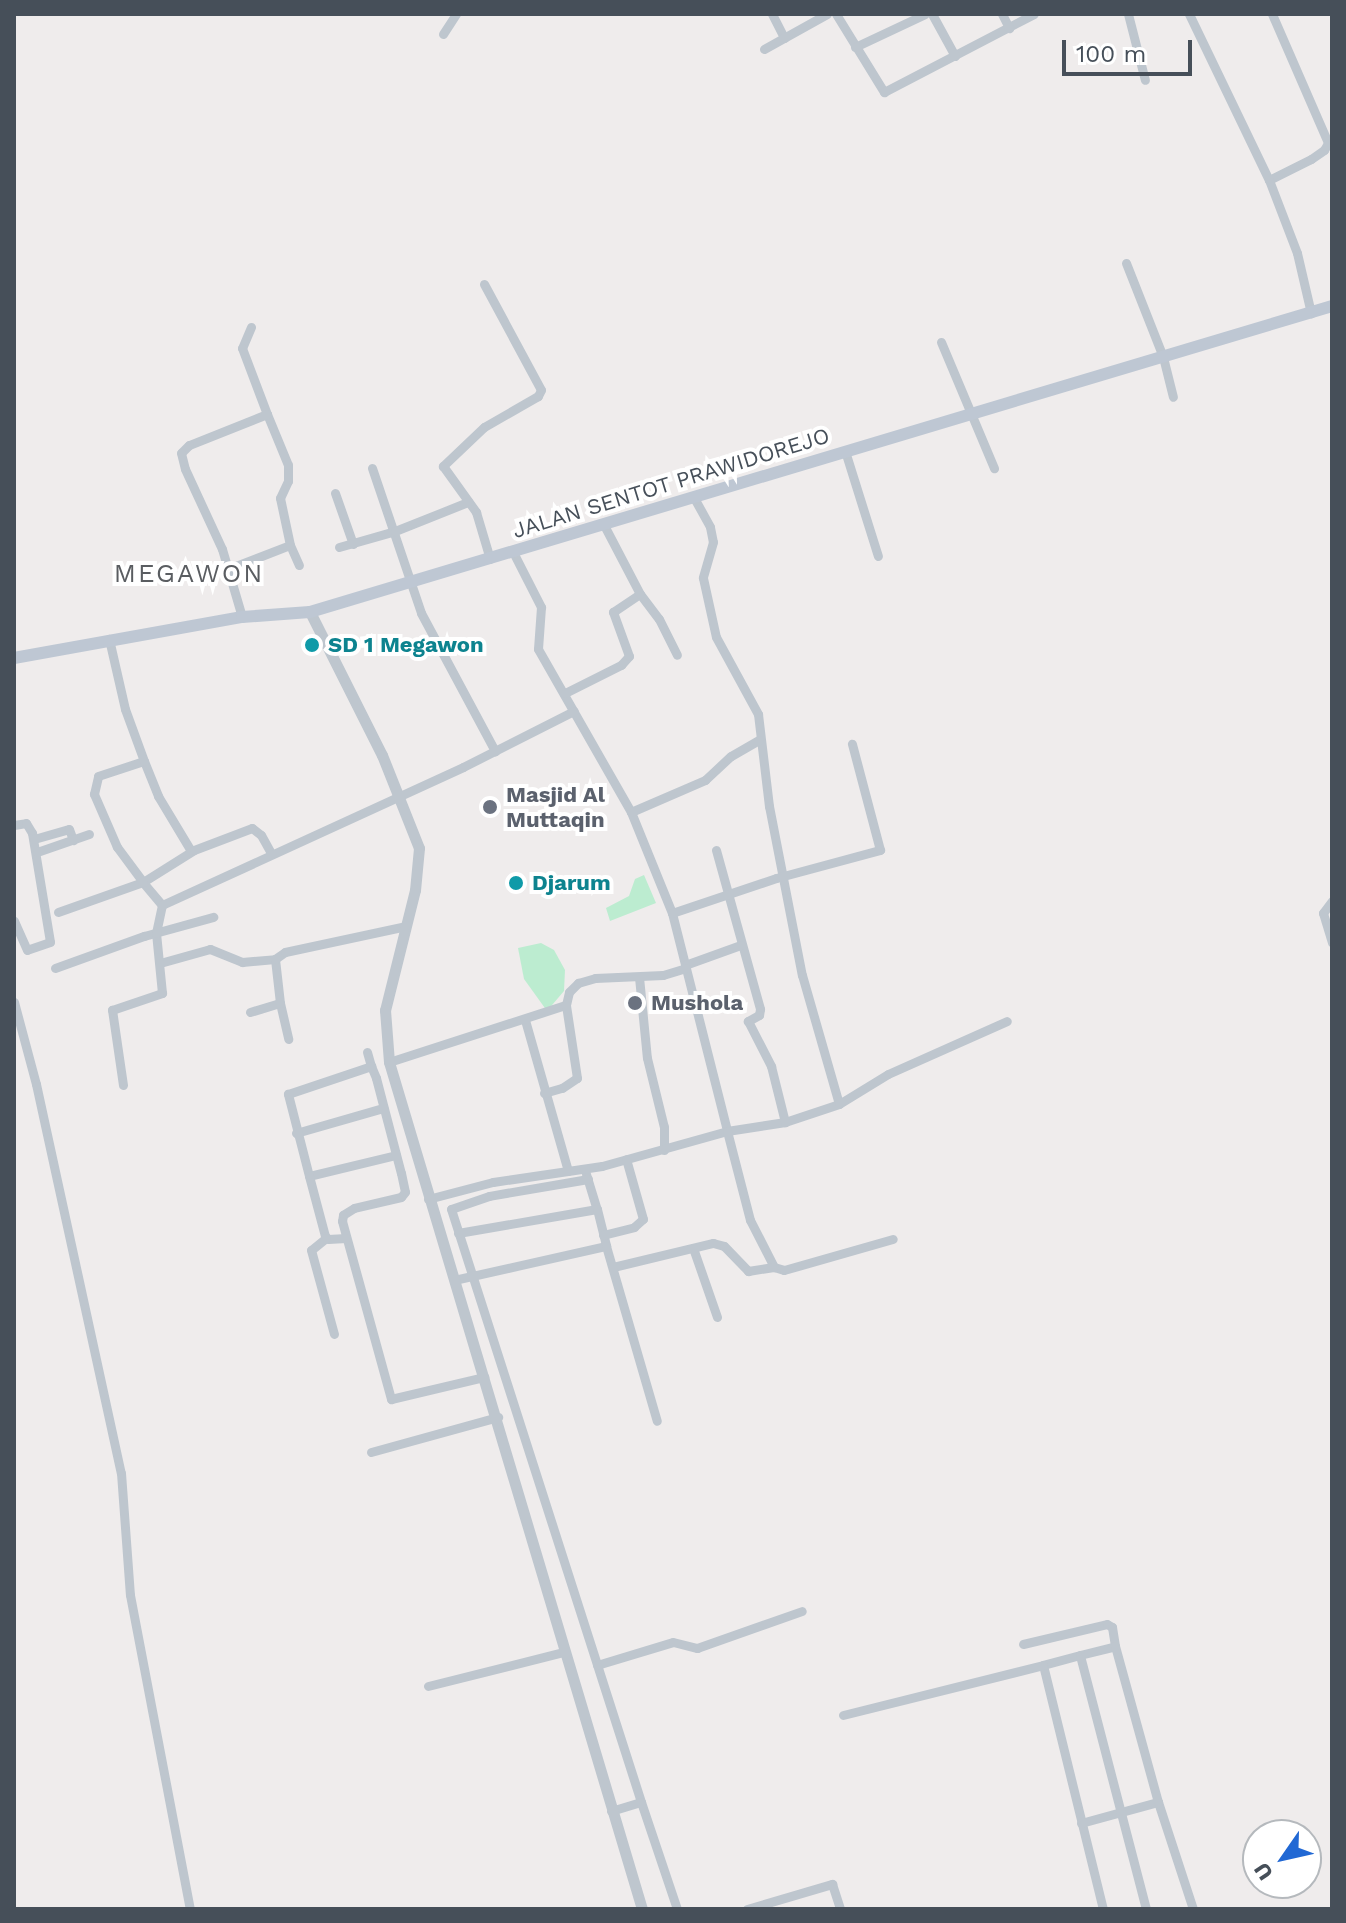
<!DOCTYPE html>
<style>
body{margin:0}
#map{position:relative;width:1346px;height:1923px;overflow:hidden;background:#efecec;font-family:"Work Sans",sans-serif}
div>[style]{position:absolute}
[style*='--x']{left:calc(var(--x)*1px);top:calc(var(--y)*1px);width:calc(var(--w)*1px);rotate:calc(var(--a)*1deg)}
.green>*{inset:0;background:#bcecd0}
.minor>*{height:9px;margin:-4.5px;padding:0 4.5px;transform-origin:4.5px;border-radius:4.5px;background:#bec6ce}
.tertiary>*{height:11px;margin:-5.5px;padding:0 5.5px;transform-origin:5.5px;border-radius:5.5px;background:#bec6ce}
.secondary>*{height:12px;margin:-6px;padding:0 6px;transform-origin:6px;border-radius:6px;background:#bec7d3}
.dots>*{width:22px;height:22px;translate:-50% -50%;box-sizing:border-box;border:4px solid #fff;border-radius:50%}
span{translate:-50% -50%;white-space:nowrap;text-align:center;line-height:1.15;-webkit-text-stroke:8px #fff;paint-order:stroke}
.street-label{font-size:22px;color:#464f59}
.culture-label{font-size:22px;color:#0d838f;font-weight:700}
.left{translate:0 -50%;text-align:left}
.worship-label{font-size:22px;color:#5b616d;font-weight:700}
.quarter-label{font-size:26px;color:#5a5d61;letter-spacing:2px}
.frame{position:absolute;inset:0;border:16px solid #464f59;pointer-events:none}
.north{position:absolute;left:1242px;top:1819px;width:80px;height:80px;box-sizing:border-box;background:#fff;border:2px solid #b5b9bd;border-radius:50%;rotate:236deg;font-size:22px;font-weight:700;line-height:32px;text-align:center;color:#464f59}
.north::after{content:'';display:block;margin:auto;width:28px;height:36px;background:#2168d4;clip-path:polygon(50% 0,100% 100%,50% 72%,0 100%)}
.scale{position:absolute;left:1062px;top:40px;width:130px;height:36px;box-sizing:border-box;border:4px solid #464f59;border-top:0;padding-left:10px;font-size:24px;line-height:28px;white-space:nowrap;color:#464f59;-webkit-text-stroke:6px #fff;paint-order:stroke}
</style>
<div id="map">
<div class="green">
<div style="clip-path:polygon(644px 875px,656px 903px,610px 921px,606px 908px,629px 896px,635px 879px)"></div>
<div style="clip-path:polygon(541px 943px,554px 950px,565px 970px,564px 991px,547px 1011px,524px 979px,518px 948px)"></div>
</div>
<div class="minor">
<div style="--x:772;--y:14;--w:27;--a:63"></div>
<div style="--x:836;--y:14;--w:92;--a:58.4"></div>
<div style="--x:884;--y:92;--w:169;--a:-27.5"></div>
<div style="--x:932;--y:14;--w:48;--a:61.3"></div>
<div style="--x:1002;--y:14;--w:16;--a:63"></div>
<div style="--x:1128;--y:14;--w:68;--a:75.6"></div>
<div style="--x:1189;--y:14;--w:184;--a:64.3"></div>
<div style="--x:1272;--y:14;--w:141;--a:66.5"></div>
<div style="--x:1328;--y:143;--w:8;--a:120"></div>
<div style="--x:1324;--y:150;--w:16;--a:145"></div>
<div style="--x:1311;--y:159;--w:47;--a:153.4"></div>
<div style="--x:1269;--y:180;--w:78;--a:69"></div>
<div style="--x:1297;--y:253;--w:62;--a:76.9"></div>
<div style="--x:443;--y:34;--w:24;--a:-57"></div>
<div style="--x:855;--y:47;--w:77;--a:-25.2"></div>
<div style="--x:764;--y:49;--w:72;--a:-29.1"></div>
<div style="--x:1126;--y:263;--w:101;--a:68.5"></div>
<div style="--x:1163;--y:357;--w:41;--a:76"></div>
<div style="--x:484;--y:284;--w:120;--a:61.7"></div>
<div style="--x:541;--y:390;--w:7;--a:117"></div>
<div style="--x:538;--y:396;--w:62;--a:150.1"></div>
<div style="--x:484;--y:427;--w:57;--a:136.4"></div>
<div style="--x:443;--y:466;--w:57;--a:54.3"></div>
<div style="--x:476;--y:512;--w:49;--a:73.4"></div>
<div style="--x:251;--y:327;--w:23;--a:113"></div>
<div style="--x:242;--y:348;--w:71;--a:69.3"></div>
<div style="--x:941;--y:342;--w:137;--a:67.2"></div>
<div style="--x:845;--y:451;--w:110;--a:72.6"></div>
<div style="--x:372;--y:468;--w:153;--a:71.3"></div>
<div style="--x:421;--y:613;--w:157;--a:61.8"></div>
<div style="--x:335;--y:493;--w:54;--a:70.6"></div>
<div style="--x:693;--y:496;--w:35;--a:61"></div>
<div style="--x:710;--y:527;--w:15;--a:79"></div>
<div style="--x:713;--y:542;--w:37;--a:106"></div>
<div style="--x:703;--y:578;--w:60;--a:77.6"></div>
<div style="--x:716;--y:637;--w:88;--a:61.4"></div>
<div style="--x:758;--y:714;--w:93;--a:83.2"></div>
<div style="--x:769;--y:806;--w:172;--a:79"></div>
<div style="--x:802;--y:975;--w:134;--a:74"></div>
<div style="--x:290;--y:545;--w:22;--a:66"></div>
<div style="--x:339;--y:547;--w:58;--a:-15.9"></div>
<div style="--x:395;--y:531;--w:79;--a:-21.7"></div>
<div style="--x:513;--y:552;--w:62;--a:63"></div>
<div style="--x:541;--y:607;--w:42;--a:94.1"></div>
<div style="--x:538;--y:649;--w:188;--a:60.3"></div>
<div style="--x:631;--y:812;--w:109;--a:67.9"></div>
<div style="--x:672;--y:913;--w:225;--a:75.8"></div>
<div style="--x:727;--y:1131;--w:59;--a:-8.8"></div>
<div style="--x:785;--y:1122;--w:57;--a:-18.4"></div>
<div style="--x:839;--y:1104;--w:57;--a:-31.5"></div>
<div style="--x:888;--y:1074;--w:130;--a:-24"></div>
<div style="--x:228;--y:569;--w:66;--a:-21.2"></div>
<div style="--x:290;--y:545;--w:48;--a:-102"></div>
<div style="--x:280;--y:498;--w:19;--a:-65"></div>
<div style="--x:288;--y:481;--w:16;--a:-90"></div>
<div style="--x:288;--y:465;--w:55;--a:-112.4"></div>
<div style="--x:267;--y:414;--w:84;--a:158.3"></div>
<div style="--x:189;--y:445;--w:11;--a:135"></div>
<div style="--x:181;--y:453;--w:16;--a:76"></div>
<div style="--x:185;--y:469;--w:88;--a:65.2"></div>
<div style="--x:222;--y:549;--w:71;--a:73.6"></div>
<div style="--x:640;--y:594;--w:31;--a:53"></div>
<div style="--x:659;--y:619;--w:40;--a:63.4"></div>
<div style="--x:565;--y:693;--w:63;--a:-26.6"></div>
<div style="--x:621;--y:665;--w:12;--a:-48"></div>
<div style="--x:629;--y:656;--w:47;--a:-110"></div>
<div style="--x:613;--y:612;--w:32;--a:-34"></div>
<div style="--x:640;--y:594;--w:78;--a:-117.6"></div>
<div style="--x:144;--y:761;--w:38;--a:68"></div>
<div style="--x:158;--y:796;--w:64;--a:59"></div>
<div style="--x:631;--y:812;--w:81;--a:-23.4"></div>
<div style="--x:705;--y:780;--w:35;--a:-43"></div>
<div style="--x:731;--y:756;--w:32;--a:-30"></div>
<div style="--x:14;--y:825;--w:12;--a:-9"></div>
<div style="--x:26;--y:823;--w:12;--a:59"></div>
<div style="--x:32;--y:833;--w:110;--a:80.6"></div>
<div style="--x:50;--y:942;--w:24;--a:161"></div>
<div style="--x:27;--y:950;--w:32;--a:-114"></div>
<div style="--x:34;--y:839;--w:36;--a:-16"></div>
<div style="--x:69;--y:829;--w:12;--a:70"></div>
<div style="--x:716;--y:850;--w:165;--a:74.5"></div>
<div style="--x:760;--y:1009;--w:6;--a:99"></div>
<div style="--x:759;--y:1015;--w:13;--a:151"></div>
<div style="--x:748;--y:1021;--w:51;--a:62.9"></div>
<div style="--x:771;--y:1066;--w:58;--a:76"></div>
<div style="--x:37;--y:852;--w:55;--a:-19.1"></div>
<div style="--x:1332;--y:901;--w:15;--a:127"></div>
<div style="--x:1323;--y:913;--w:31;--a:73"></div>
<div style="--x:162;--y:905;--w:30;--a:-130"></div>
<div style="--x:143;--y:882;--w:60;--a:-32.1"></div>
<div style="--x:194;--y:850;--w:62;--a:-20.8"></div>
<div style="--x:252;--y:828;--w:11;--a:38"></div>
<div style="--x:261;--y:835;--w:21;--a:61"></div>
<div style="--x:58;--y:912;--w:90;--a:-19.4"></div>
<div style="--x:143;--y:882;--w:44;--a:-126.6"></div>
<div style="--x:117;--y:847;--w:58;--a:-113.5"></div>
<div style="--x:94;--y:794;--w:18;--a:-77"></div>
<div style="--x:98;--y:776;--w:48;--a:-18.1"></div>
<div style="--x:144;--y:761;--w:55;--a:-110.1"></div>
<div style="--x:125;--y:709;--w:72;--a:-102.9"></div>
<div style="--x:672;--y:913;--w:110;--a:-18.6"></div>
<div style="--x:776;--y:878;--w:108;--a:-15.1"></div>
<div style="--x:880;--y:850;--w:110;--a:-104.8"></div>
<div style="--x:160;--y:963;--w:52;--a:-15.6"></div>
<div style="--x:210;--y:949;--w:35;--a:22"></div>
<div style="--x:242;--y:962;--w:33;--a:-5"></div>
<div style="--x:685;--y:965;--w:59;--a:-19.7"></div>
<div style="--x:55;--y:968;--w:95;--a:-19.8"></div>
<div style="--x:144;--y:936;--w:72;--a:-15.4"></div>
<div style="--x:639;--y:977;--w:81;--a:84.4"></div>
<div style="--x:647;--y:1058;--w:71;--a:76.2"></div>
<div style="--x:664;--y:1127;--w:23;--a:90"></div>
<div style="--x:14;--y:1002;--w:85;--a:75"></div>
<div style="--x:36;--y:1084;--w:398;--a:77.7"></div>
<div style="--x:121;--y:1473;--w:122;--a:85.8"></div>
<div style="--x:130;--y:1595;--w:320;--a:79.2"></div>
<div style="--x:280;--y:1003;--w:37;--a:77"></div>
<div style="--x:250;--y:1012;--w:31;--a:-17"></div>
<div style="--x:280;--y:1003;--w:44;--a:-96.5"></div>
<div style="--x:275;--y:959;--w:12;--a:-35"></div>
<div style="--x:285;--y:952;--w:124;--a:-12.1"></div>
<div style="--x:525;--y:1020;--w:157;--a:74.1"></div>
<div style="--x:367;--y:1052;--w:15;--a:74"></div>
<div style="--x:389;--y:1062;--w:186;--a:-17.9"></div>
<div style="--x:566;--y:1005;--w:13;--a:-77"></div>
<div style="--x:569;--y:992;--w:13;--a:-45"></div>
<div style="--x:578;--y:983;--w:18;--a:-16"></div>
<div style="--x:595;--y:978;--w:68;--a:-2.5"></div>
<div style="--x:663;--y:975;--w:24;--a:-17"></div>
<div style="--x:123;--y:1085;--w:76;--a:-98.3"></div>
<div style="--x:112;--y:1010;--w:53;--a:-18.8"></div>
<div style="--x:162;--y:993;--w:60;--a:-95.7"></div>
<div style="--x:156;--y:933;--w:29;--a:-78"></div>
<div style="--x:162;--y:905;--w:331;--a:-24.6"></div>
<div style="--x:463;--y:767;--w:124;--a:-26.8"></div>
<div style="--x:544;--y:1093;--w:19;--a:-16"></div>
<div style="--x:562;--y:1088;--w:18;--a:-34"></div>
<div style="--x:577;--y:1078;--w:74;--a:-98.6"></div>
<div style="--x:296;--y:1133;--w:91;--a:-16"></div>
<div style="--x:396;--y:1155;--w:89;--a:166.4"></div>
<div style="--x:309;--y:1176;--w:85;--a:-104.4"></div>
<div style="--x:288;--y:1094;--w:88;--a:-18.6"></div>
<div style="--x:371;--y:1066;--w:13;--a:67"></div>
<div style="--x:376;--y:1078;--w:98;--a:75.3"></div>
<div style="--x:401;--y:1173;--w:19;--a:78"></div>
<div style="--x:405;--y:1192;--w:6;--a:129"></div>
<div style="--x:401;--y:1197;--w:48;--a:166.8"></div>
<div style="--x:354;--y:1208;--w:13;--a:148"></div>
<div style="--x:343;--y:1215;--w:6;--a:99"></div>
<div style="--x:342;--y:1221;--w:185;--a:74.6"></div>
<div style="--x:391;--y:1399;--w:96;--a:-13.3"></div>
<div style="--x:586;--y:1174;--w:37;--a:73"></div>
<div style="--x:309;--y:1176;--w:62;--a:75.1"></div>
<div style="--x:325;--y:1236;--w:4;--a:45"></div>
<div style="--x:328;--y:1239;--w:18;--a:-3"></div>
<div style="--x:588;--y:1179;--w:100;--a:170.3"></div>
<div style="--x:489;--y:1196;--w:40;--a:161.1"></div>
<div style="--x:451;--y:1209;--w:623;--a:72.23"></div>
<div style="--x:428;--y:1199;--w:67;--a:-14.7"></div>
<div style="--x:493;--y:1182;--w:110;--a:-8.4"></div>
<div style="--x:602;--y:1166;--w:130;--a:-15.6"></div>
<div style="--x:727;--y:1131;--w:92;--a:75.5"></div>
<div style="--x:750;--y:1220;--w:53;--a:62.9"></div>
<div style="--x:774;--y:1267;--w:10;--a:17"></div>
<div style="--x:784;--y:1270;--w:113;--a:-15.9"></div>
<div style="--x:458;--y:1233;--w:141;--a:-9.8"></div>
<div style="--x:597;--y:1209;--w:38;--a:76"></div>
<div style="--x:603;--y:1235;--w:32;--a:-14"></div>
<div style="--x:634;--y:1227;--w:12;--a:-42"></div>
<div style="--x:643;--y:1219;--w:62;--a:-105.8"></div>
<div style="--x:326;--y:1238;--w:19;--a:141"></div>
<div style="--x:311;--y:1250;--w:87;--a:74.7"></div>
<div style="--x:693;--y:1248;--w:73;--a:70.8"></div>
<div style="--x:613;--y:1267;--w:103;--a:-13.5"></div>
<div style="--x:713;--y:1243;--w:11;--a:15"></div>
<div style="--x:724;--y:1246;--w:35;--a:46"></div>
<div style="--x:748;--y:1271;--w:26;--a:-9"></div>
<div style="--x:454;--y:1280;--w:156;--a:-12.6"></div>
<div style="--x:606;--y:1246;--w:182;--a:73.8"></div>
<div style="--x:371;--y:1452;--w:132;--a:-15.4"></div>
<div style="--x:1023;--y:1644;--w:86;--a:-13.4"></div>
<div style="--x:1107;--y:1624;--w:6;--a:31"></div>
<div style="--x:1112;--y:1627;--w:19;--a:81"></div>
<div style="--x:1080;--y:1655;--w:38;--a:165"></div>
<div style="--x:1043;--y:1665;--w:251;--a:76.2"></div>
<div style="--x:597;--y:1665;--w:79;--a:-16.8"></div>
<div style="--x:673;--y:1642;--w:25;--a:14"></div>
<div style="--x:697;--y:1648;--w:111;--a:-19.4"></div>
<div style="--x:428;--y:1686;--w:139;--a:-14.1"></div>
<div style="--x:843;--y:1715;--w:206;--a:-14"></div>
<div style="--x:611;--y:1811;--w:31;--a:-17"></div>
<div style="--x:641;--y:1802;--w:113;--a:71.4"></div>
<div style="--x:1081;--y:1823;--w:80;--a:-15.3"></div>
<div style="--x:1158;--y:1802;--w:113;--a:71.9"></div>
<div style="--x:747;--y:1909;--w:89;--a:-16.4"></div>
<div style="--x:832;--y:1884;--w:26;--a:72"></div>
<div style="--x:1146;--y:1909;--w:262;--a:-104.6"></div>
<div style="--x:1080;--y:1655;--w:36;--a:-14"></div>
<div style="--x:1115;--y:1646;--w:162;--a:74.6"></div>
</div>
<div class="tertiary">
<div style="--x:310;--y:612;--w:160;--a:63.3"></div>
<div style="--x:382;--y:755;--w:100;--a:68.3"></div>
<div style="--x:419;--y:848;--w:42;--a:95.4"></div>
<div style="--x:415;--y:890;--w:124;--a:104"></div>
<div style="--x:385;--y:1010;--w:52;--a:85.6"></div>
<div style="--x:389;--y:1062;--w:884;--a:73.37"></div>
</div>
<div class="secondary">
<div style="--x:14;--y:658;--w:232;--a:-10.2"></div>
<div style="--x:242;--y:617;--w:68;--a:-4.2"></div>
<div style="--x:310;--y:612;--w:1067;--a:-16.67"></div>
</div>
<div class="dots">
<div style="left:312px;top:645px;background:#0f9aa8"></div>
<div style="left:490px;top:807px;background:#6b7280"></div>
<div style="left:516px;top:883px;background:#0f9aa8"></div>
<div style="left:635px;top:1003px;background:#6b7280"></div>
</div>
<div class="street-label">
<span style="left:671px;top:483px;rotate:-17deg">JALAN SENTOT PRAWIDOREJO</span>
</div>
<div class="culture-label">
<span class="left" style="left:328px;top:645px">SD 1 Megawon</span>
<span class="left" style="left:532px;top:883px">Djarum</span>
</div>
<div class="worship-label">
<span class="left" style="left:506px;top:807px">Masjid Al<br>Muttaqin</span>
<span class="left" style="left:651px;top:1003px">Mushola</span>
</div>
<div class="quarter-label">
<span style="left:189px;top:574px">MEGAWON</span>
</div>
<div class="frame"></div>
<div class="north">U</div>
<div class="scale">100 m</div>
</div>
